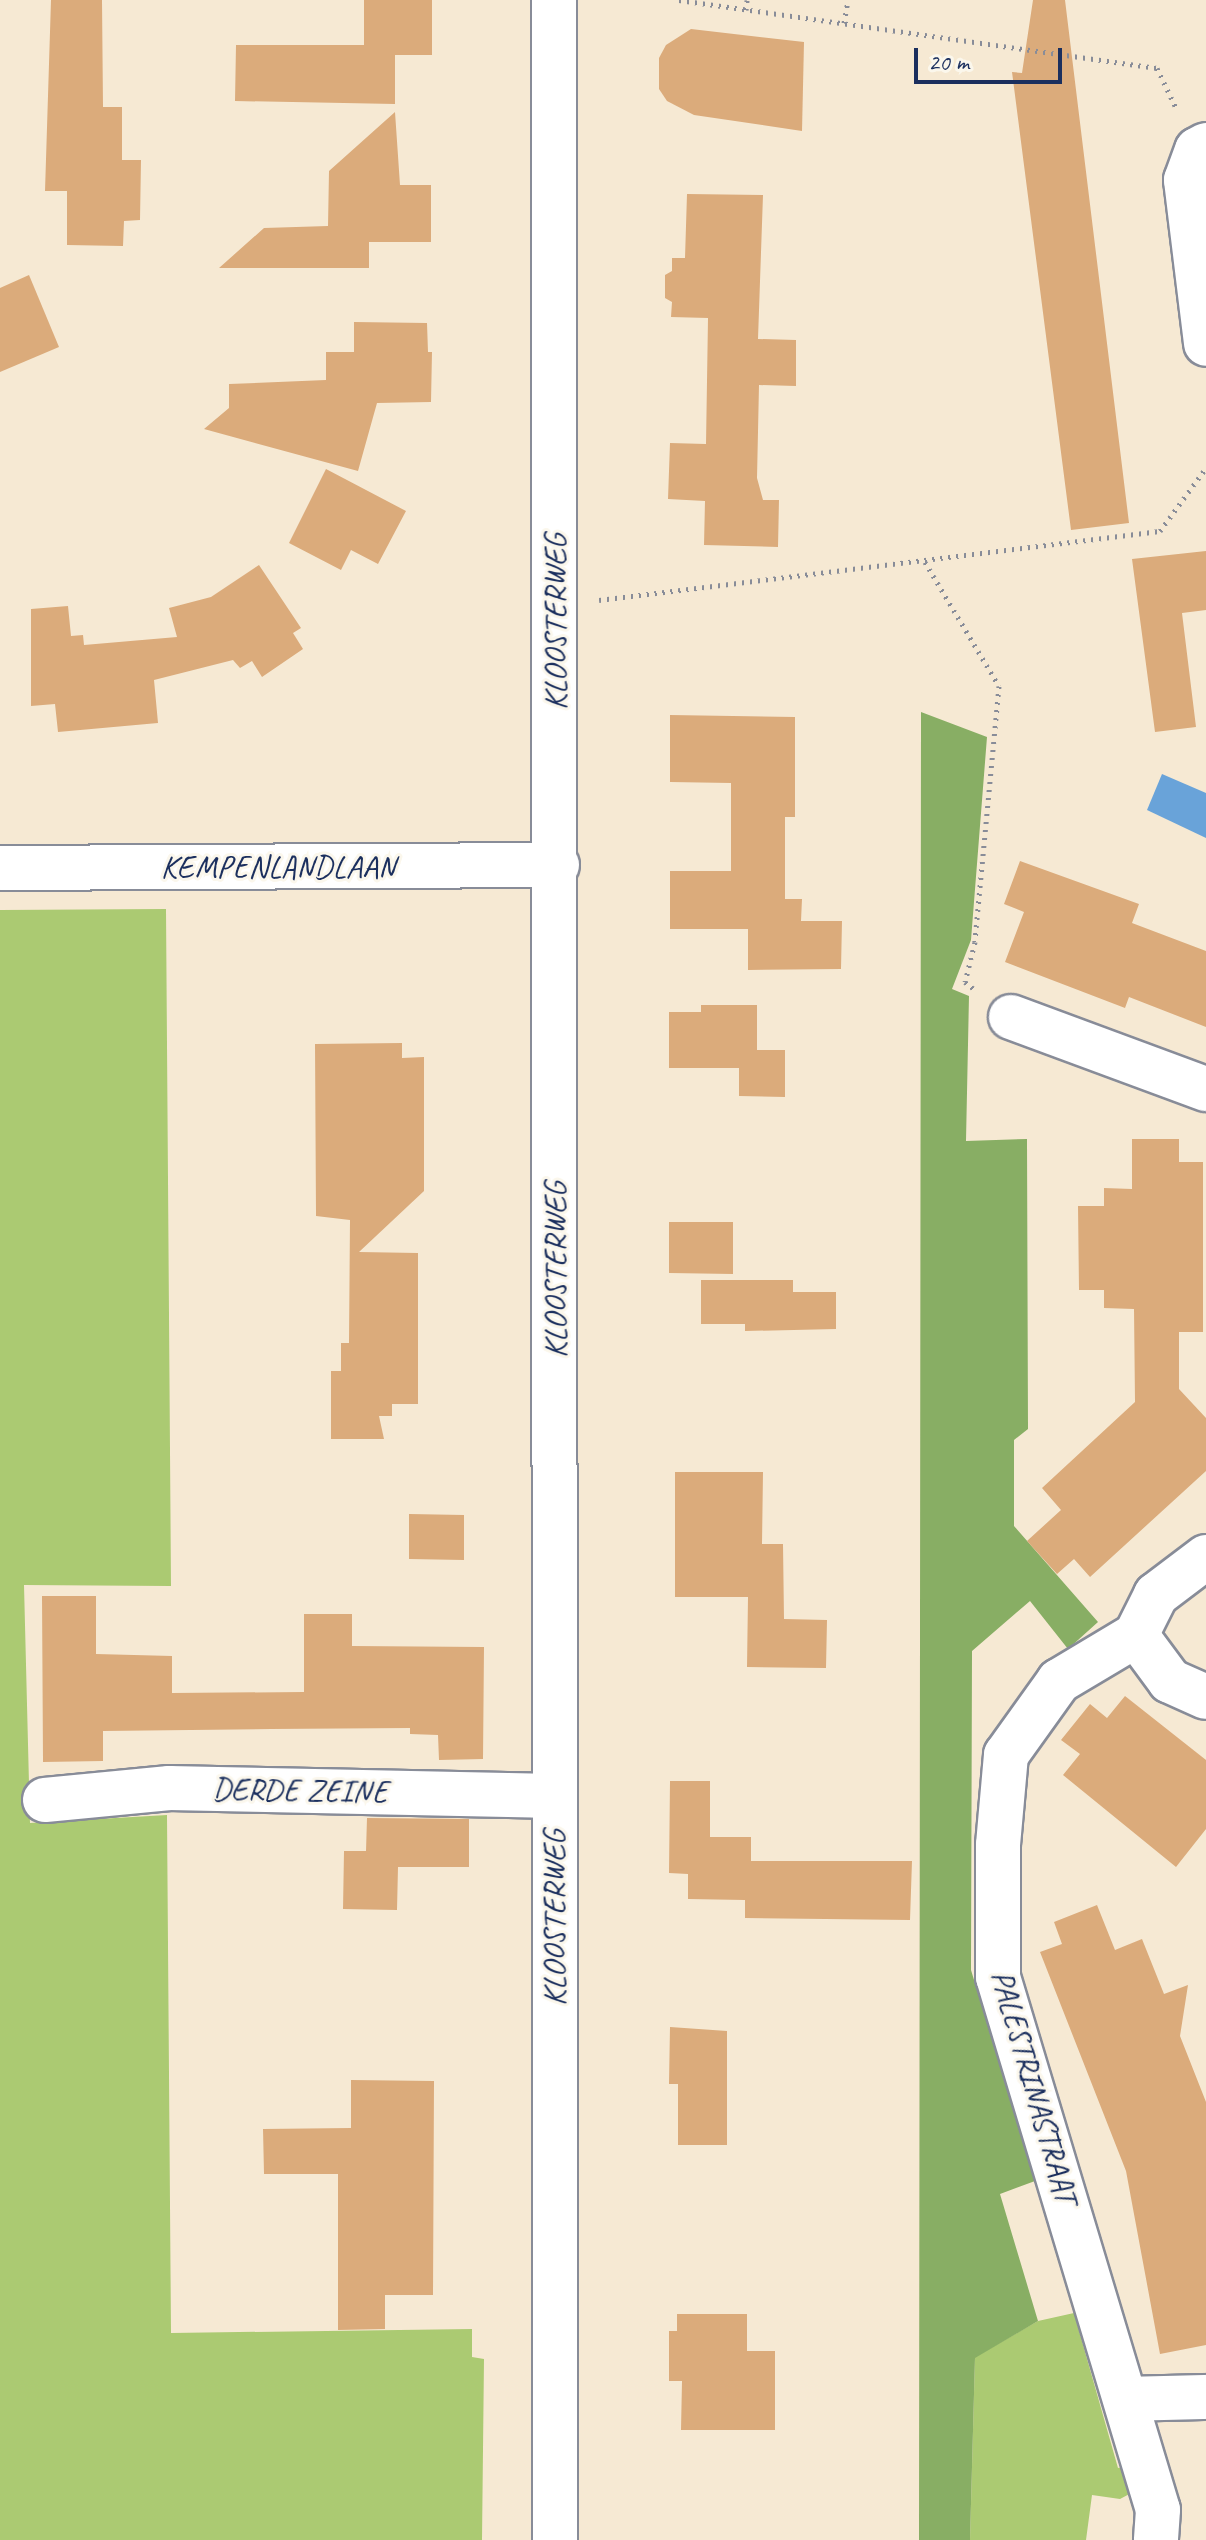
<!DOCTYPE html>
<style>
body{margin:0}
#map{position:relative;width:1206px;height:2540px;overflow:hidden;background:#f6e9d3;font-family:Caveat,sans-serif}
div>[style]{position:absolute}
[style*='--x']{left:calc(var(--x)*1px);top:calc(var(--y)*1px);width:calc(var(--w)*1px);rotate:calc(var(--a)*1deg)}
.green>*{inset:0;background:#abca72}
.forest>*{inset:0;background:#88ae64}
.water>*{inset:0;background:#69a3d9}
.building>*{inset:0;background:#dbab7b}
.path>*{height:5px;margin-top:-2.5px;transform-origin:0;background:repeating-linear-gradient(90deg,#888c98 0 2px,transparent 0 8px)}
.roads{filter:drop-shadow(2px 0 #888c98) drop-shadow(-2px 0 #888c98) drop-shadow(0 2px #888c98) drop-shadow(0 -2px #888c98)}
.minor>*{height:44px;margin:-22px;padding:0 22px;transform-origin:22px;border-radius:22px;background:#fff}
span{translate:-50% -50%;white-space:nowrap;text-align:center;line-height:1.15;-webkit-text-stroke:6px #fbf7ec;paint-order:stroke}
.street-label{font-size:32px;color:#1b2f5e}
.scale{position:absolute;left:914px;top:48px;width:148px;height:36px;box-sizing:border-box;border:4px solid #1b2f5e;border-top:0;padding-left:10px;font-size:24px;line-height:28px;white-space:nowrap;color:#1b2f5e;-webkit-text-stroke:6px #fbf7ec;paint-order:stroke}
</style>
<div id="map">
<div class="green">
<div style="clip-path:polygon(166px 909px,171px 1586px,24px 1585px,30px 1823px,167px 1815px,171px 2333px,472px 2329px,472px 2357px,484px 2359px,482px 2540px,0 2540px,0 910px)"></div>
<div style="clip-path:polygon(1074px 2313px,1118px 2468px,1129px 2466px,1137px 2490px,1120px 2499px,1092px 2495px,1086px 2540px,970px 2540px,975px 2357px,1038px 2321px)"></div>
</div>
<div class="forest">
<div style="clip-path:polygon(921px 712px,987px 737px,971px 940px,952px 989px,969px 996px,966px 1141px,1027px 1139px,1028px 1429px,1014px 1440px,1014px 1526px,1098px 1622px,1068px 1649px,1030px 1601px,972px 1651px,971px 1970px,1035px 2181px,1000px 2194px,1038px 2321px,975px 2358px,970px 2540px,919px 2540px)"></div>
</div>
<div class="water">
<div style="clip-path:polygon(1162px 774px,1206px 793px,1206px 838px,1147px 810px)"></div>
</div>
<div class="building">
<div style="clip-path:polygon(51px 0,102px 0,103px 107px,122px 107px,122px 160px,141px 160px,140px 220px,124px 221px,123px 246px,67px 245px,67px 191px,45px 191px)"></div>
<div style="clip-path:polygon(364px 0,432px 0,432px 55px,395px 55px,395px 104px,235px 101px,236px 45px,364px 45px)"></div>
<div style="clip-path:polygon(1033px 0,1065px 0,1129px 523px,1071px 530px,1012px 72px,1022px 73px)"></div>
<div style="clip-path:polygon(691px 29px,804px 42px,802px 131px,694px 115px,667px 101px,659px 89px,659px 58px,666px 45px)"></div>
<div style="clip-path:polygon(395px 112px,400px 185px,431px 185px,431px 242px,369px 242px,369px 268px,219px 268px,264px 228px,328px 226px,329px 171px)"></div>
<div style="clip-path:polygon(687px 194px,763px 195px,758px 339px,796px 340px,796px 386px,759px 385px,757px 478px,763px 500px,779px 500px,778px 547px,704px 545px,705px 501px,668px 499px,670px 443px,706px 444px,708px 318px,671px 317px,672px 302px,665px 298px,665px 275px,672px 271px,672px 258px,685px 258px)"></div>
<div style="clip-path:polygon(29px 275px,59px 347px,0 372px,0 288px)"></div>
<div style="clip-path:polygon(354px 322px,427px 323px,428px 352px,432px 352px,431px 402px,377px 403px,358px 471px,204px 429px,229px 408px,229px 384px,326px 380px,326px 352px,354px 352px)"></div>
<div style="clip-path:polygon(326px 469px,406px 511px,378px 564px,351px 550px,341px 570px,289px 543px)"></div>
<div style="clip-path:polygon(1206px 551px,1206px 610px,1182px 613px,1196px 727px,1155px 732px,1132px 559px)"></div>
<div style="clip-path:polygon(259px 565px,301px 628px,293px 633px,303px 649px,262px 677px,252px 661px,240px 668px,233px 660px,154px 680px,158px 723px,58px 732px,55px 704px,31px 706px,31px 609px,68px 606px,71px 636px,83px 635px,84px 645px,177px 637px,169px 608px,211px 597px)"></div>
<div style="clip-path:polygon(670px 715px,795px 717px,795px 817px,785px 817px,785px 899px,802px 899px,801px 921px,842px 921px,841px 969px,748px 970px,748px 929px,670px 929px,670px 871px,731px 871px,731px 783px,670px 782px)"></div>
<div style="clip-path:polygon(1020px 861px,1139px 904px,1132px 923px,1206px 951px,1206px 1027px,1129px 997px,1125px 1008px,1005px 962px,1024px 912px,1004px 904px)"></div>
<div style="clip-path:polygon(701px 1005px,757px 1005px,757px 1050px,785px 1050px,785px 1097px,739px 1096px,739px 1068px,669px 1068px,669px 1012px,701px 1012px)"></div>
<div style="clip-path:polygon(402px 1043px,402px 1058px,424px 1057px,424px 1191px,359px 1252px,418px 1253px,418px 1404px,392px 1404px,392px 1416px,379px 1416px,384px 1439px,331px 1439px,331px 1371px,341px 1371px,341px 1343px,349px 1343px,350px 1220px,316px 1216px,315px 1044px)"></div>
<div style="clip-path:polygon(1132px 1139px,1179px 1139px,1179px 1162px,1203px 1162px,1203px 1332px,1179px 1332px,1179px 1389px,1206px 1418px,1206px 1471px,1090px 1577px,1074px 1559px,1057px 1574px,1027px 1541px,1061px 1510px,1042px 1488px,1135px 1402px,1134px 1309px,1104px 1308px,1104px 1290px,1079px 1290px,1078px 1206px,1104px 1206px,1104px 1188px,1132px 1189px)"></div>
<div style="clip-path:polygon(669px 1222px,733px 1222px,733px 1274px,669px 1273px)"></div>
<div style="clip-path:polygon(701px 1280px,793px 1280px,793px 1292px,836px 1292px,836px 1329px,745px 1331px,745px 1324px,701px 1324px)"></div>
<div style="clip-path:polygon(675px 1472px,763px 1472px,762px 1544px,783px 1544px,784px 1619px,827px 1620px,826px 1668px,747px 1667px,748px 1597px,675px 1597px)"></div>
<div style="clip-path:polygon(409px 1514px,464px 1515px,464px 1560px,409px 1559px)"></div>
<div style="clip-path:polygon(42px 1596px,96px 1596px,96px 1654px,172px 1656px,172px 1693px,304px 1692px,304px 1614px,352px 1614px,352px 1646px,484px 1647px,483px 1759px,439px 1760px,438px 1735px,410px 1734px,410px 1728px,271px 1729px,103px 1731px,103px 1761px,43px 1762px)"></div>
<div style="clip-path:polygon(1125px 1696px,1206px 1760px,1206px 1829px,1176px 1867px,1063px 1775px,1080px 1754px,1061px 1740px,1090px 1704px,1107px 1718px)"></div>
<div style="clip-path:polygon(670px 1781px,710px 1781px,710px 1837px,751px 1837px,751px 1861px,912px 1861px,910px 1920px,745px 1918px,745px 1900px,688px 1899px,688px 1874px,669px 1873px)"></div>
<div style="clip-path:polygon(367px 1818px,469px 1819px,469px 1867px,398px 1867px,397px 1910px,343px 1909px,344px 1851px,366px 1851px)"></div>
<div style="clip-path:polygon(1097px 1905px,1115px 1950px,1142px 1939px,1164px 1994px,1188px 1985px,1180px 2036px,1206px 2102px,1206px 2345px,1160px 2354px,1126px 2171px,1040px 1952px,1062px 1944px,1054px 1922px)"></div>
<div style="clip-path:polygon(670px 2027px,727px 2031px,727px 2145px,678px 2145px,678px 2084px,669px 2084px)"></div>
<div style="clip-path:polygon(351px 2080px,434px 2081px,433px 2295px,385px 2295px,385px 2329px,338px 2330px,338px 2174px,264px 2174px,263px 2129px,351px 2128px)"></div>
<div style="clip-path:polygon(677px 2314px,747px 2314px,747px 2351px,775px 2351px,775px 2430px,681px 2430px,682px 2381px,669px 2381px,669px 2331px,677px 2331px)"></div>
</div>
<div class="path">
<div style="--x:679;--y:0;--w:483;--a:8.1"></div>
<div style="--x:1157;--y:68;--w:47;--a:64.5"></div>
<div style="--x:746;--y:10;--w:10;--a:-84"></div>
<div style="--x:844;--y:23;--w:23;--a:-80"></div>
<div style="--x:925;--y:562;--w:144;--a:59.2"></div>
<div style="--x:999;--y:686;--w:257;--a:95.4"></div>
<div style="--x:975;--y:942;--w:41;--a:104"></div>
<div style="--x:965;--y:982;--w:11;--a:38"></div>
<div style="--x:599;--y:600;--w:565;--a:-7.01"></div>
<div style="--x:1160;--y:531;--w:78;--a:-53.9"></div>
</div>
<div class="roads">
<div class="minor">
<div style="--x:554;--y:0;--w:2540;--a:89.98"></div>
<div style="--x:1206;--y:145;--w:10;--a:151"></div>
<div style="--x:1197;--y:150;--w:32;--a:110"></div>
<div style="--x:1186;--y:180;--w:165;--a:83"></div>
<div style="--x:0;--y:868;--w:557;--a:-0.31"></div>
<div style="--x:1011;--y:1017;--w:208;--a:20.3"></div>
<div style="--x:1206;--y:1557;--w:63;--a:142.8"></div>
<div style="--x:1156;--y:1595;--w:45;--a:116.6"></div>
<div style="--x:1136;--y:1635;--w:57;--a:53.5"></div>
<div style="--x:1170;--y:1681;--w:39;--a:24"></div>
<div style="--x:1136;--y:1635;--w:90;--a:149.1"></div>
<div style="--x:1059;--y:1681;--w:91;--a:125.6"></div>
<div style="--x:1006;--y:1755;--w:90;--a:95.1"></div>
<div style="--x:998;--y:1845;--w:132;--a:90"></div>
<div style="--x:998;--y:1977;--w:556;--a:73.29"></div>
<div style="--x:1158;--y:2510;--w:30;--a:94"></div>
<div style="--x:45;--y:1800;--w:125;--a:-5.5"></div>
<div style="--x:169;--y:1788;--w:386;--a:1.2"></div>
<div style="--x:1126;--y:2399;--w:80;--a:-1.4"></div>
</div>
</div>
<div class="street-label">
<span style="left:556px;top:622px;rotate:-90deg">KLOOSTERWEG</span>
<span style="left:278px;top:867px">KEMPENLANDLAAN</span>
<span style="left:556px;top:1270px;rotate:-90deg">KLOOSTERWEG</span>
<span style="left:300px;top:1791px;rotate:1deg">DERDE ZEINE</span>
<span style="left:555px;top:1918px;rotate:-90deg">KLOOSTERWEG</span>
<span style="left:1034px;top:2087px;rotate:74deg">PALESTRINASTRAAT</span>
</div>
<div class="scale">20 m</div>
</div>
